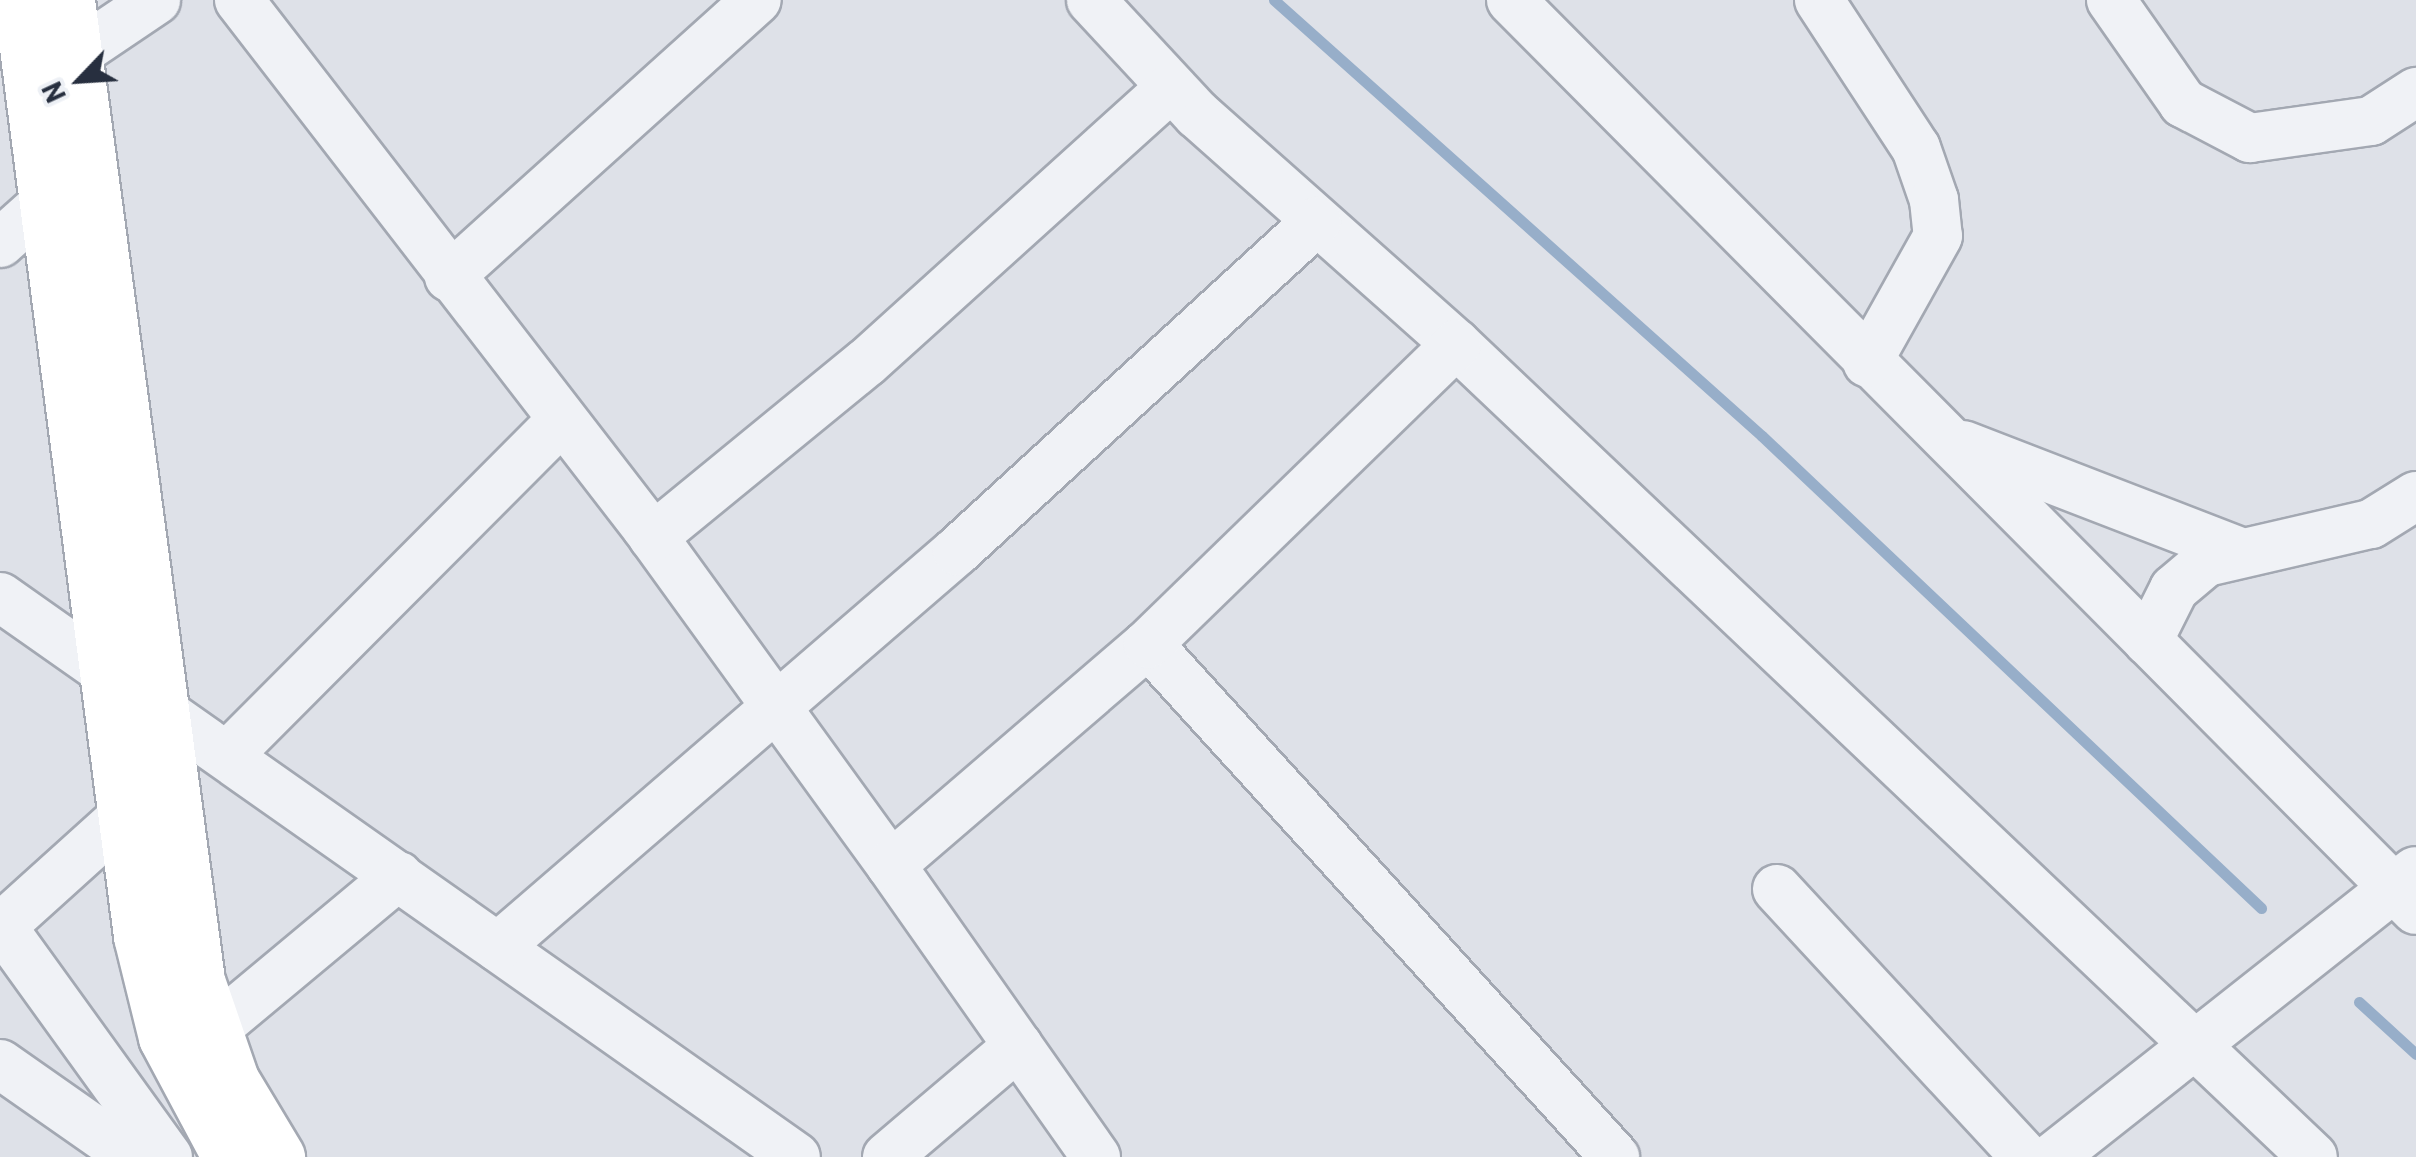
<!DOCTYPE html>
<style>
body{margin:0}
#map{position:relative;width:2416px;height:1157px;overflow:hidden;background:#dee1e8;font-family:Barlow,sans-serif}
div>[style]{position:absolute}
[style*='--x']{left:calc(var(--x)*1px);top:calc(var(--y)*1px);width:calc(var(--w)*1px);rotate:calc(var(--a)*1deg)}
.stream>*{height:11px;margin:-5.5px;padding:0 5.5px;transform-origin:5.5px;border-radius:5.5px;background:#97aec9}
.roads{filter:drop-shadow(2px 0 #a3a8b2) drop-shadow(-2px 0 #a3a8b2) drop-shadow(0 2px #a3a8b2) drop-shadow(0 -2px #a3a8b2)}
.minor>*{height:48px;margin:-24px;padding:0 24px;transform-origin:24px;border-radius:24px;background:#f0f2f6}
.major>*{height:55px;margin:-27.5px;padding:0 27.5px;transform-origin:27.5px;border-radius:27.5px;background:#fff}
span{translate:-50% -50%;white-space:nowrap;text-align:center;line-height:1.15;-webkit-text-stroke:10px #edf0f5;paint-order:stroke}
.north{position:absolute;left:30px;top:30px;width:100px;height:100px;-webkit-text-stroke:8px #edf0f5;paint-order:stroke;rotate:245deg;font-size:28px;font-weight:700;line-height:40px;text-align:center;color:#272f3f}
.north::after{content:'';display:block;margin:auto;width:35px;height:45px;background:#272f3f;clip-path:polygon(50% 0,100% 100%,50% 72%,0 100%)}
</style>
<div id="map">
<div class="stream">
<div style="--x:1274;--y:0;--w:654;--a:41.78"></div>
<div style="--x:1762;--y:436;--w:687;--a:43.41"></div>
<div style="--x:2359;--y:1002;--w:77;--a:42.4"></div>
</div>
<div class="roads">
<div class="minor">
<div style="--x:239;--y:0;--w:666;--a:52.32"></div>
<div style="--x:646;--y:527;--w:417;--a:54.1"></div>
<div style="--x:1091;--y:0;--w:156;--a:47.1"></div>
<div style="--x:1197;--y:114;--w:346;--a:41.6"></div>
<div style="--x:1456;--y:344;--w:1181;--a:43.49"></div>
<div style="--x:1511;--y:0;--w:1283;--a:45.16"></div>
<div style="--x:1819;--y:0;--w:177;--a:56.8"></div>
<div style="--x:1916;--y:148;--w:55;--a:70.9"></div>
<div style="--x:1934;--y:200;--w:36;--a:84"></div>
<div style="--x:1938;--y:236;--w:145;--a:119.2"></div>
<div style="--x:2111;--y:0;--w:126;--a:55"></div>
<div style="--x:2183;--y:103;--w:76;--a:27.6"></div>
<div style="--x:2250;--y:138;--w:122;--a:-8"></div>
<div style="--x:2371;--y:121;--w:54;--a:-32.8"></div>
<div style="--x:45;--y:75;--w:134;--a:-34"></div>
<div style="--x:0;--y:243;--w:62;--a:-41.7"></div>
<div style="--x:449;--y:277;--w:414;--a:-42"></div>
<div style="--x:1963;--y:445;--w:292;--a:21.1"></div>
<div style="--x:653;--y:537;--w:276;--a:-39.3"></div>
<div style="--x:867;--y:362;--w:410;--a:-42.1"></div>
<div style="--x:0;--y:597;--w:973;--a:35.13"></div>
<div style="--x:2148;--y:641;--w:58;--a:-63.4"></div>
<div style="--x:2174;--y:589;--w:42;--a:-40.2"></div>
<div style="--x:2206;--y:562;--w:169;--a:-13"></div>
<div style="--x:2371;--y:524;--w:53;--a:-31.9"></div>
<div style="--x:1148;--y:644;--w:694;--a:47.69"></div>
<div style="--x:228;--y:755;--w:473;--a:-45.1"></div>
<div style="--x:1777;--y:889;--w:365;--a:47.2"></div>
<div style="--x:0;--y:924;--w:287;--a:54.2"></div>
<div style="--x:0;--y:928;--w:169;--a:-42.1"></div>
<div style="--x:498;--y:947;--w:606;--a:-40.79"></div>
<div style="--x:957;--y:551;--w:488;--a:-42.5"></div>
<div style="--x:211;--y:1032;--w:244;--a:-39.8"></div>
<div style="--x:0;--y:1064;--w:162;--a:35"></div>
<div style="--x:887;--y:1157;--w:172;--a:-40.3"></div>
<div style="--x:1096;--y:1157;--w:357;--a:-125.1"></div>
<div style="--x:891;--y:865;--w:339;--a:-40.7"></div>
<div style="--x:1148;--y:644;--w:430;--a:-44.2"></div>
<div style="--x:2053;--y:1157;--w:461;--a:-38.3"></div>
</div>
<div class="major">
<div style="--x:21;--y:0;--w:944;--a:82.69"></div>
<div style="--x:141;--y:936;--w:104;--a:76.1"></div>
<div style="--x:166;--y:1037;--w:136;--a:61.9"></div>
<div style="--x:67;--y:0;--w:990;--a:82.45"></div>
<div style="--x:197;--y:981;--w:105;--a:71"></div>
<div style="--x:231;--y:1080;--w:90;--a:59.1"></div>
</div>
</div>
<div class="north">N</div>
</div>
